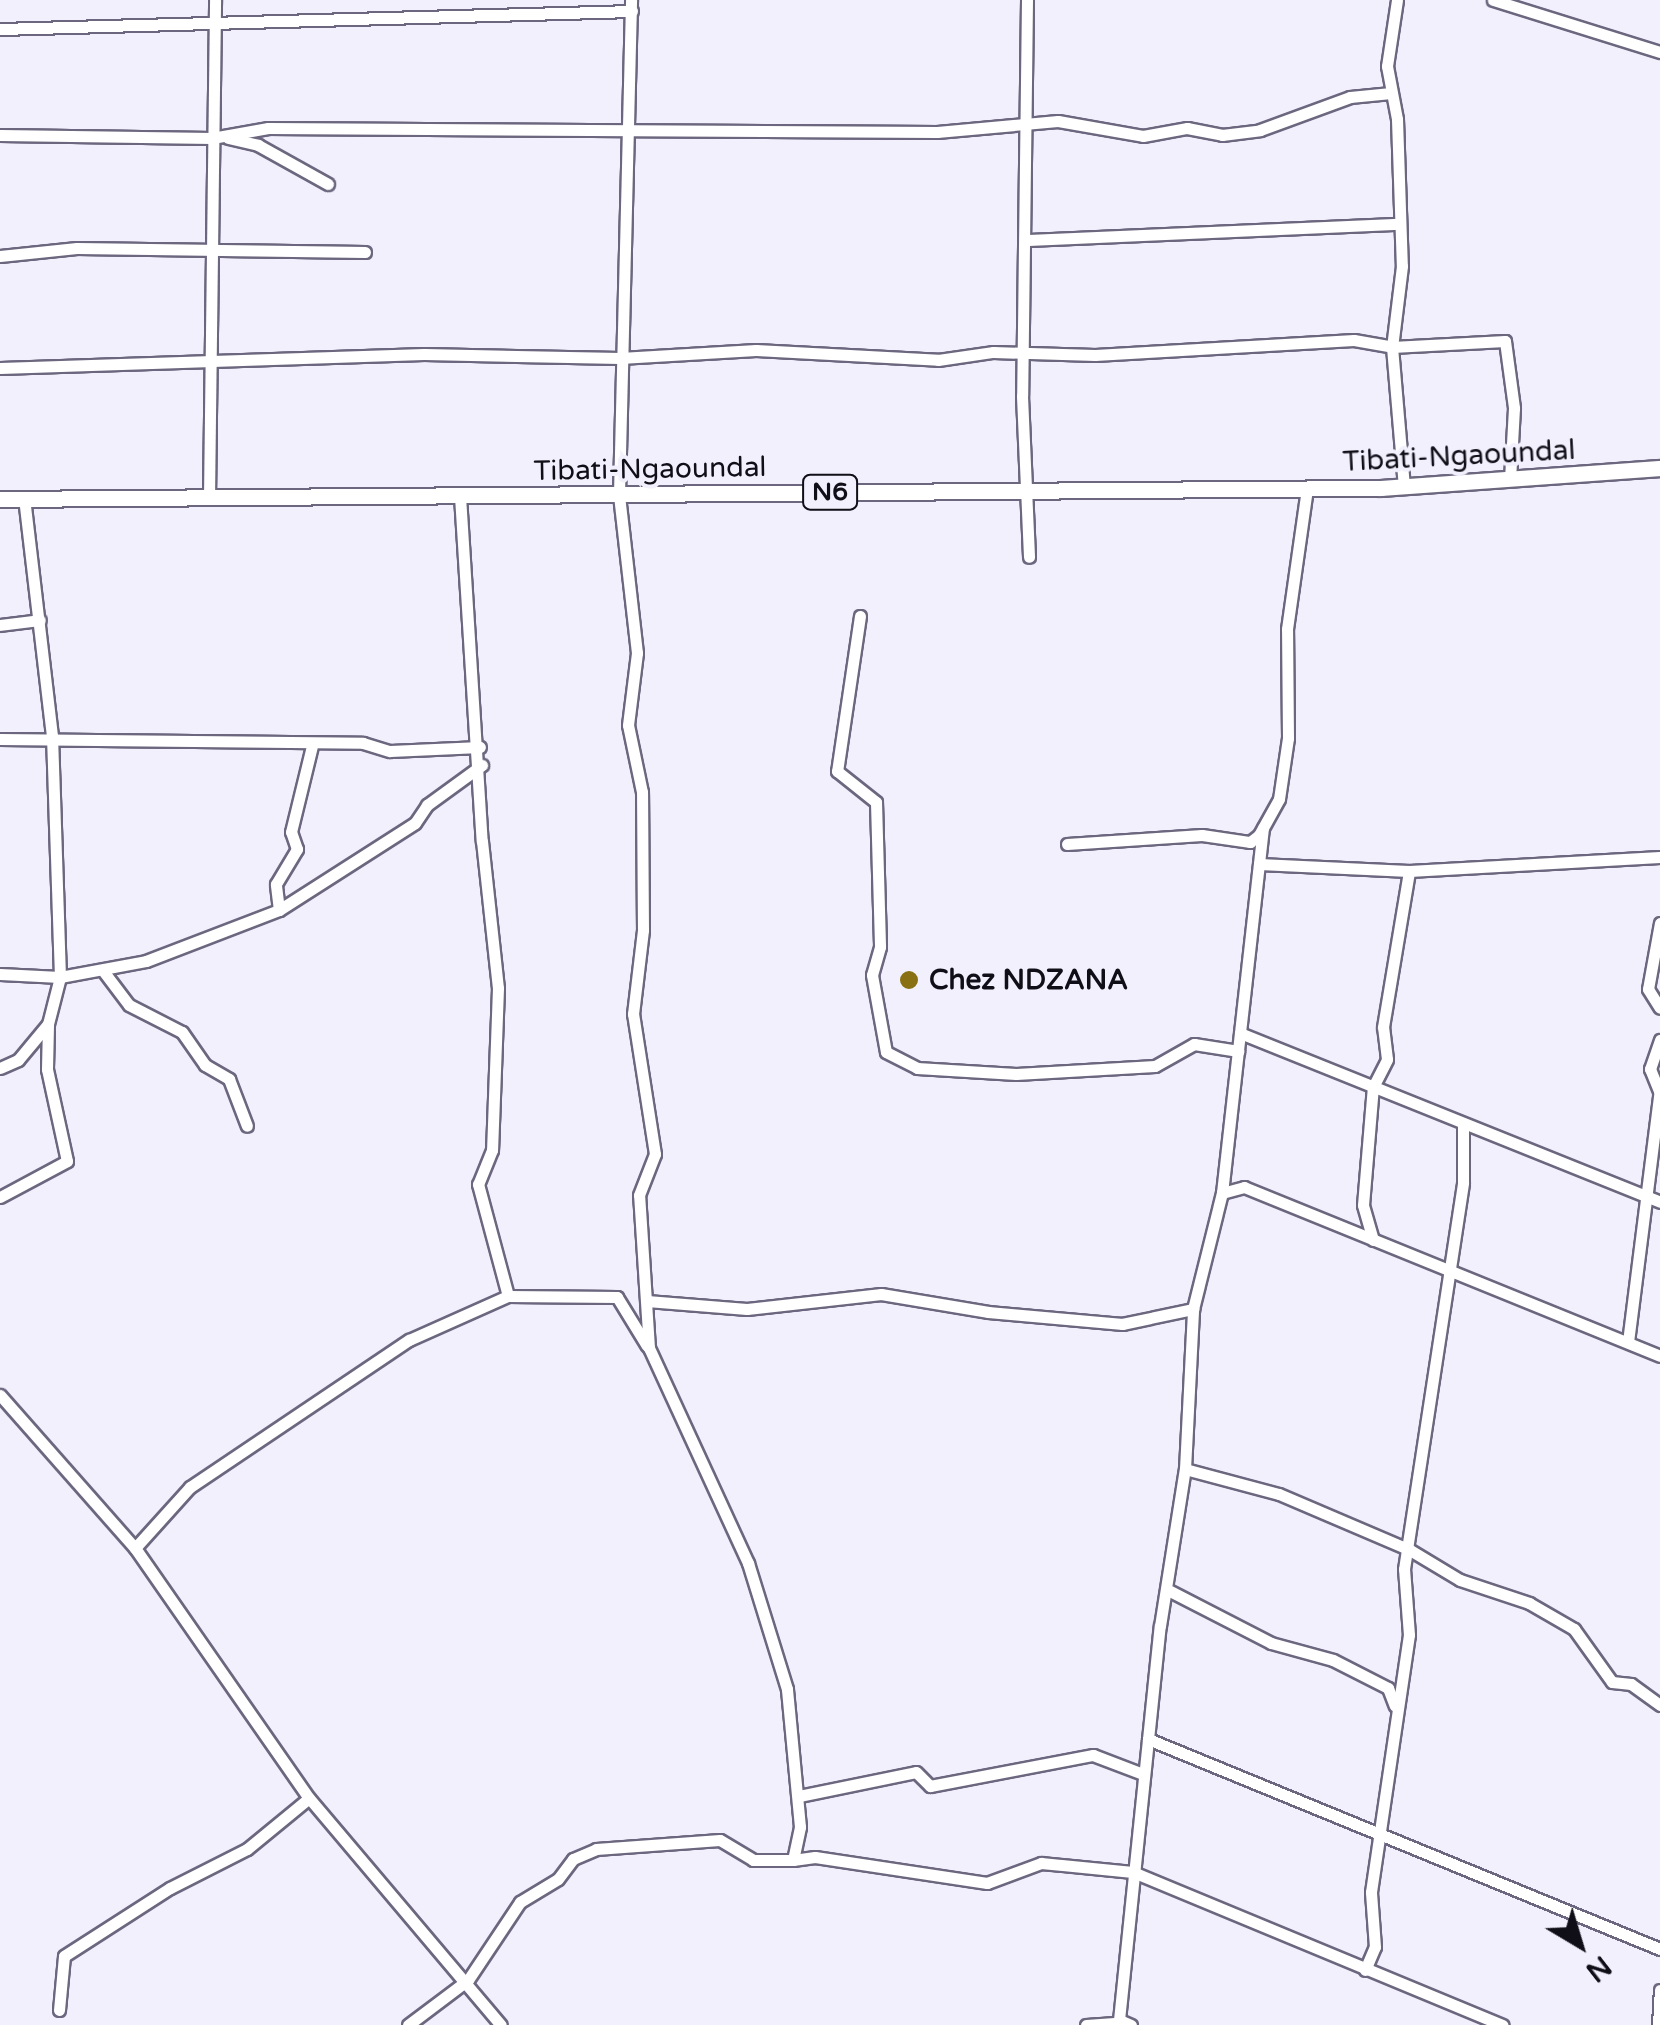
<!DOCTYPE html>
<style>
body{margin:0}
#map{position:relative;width:1660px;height:2025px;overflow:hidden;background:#f2f0fc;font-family:"Varela Round",sans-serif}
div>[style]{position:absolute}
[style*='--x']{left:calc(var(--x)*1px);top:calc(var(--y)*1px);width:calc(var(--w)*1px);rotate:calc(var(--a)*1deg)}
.roads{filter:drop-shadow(2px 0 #6c677f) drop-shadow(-2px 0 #6c677f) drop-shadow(0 2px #6c677f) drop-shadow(0 -2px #6c677f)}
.minor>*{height:11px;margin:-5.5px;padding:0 5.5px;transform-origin:5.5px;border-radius:5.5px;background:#fff}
.highway>*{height:15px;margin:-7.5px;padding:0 7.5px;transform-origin:7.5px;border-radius:7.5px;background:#fff}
.dots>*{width:28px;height:28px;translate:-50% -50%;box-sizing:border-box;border:5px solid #f2f0fc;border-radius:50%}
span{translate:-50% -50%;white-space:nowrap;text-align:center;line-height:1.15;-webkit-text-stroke:8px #f2f0fc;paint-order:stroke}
.shield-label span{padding:2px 8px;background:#f2f0fc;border:2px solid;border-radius:8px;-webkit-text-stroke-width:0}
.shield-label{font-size:25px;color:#100e17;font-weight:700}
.street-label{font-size:28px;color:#100e17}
.poi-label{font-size:28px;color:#100e17;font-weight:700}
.left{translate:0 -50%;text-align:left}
.north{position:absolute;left:1530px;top:1895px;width:100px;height:100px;-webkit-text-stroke:8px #f2f0fc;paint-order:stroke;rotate:142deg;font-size:28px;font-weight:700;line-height:40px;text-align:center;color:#100e17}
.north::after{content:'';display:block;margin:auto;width:35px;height:45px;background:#100e17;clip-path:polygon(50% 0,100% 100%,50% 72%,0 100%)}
</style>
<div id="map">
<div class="roads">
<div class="minor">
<div style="--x:1027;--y:0;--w:396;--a:90.7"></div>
<div style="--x:1022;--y:396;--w:161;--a:87.5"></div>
<div style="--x:1397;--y:0;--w:67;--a:98.6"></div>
<div style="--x:1387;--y:66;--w:54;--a:79.3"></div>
<div style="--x:1397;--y:119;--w:147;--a:88.1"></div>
<div style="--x:1402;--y:266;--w:82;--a:97"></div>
<div style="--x:1392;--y:347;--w:113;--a:-3"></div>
<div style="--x:1505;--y:341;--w:68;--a:82.3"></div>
<div style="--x:1514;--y:408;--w:71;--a:93.2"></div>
<div style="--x:1493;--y:0;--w:175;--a:17.3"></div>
<div style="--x:0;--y:29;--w:632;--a:-1.63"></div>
<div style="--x:0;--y:135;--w:212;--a:0.8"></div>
<div style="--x:212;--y:138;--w:57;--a:-10.1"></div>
<div style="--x:268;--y:128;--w:669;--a:0.34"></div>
<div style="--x:937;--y:132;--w:121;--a:-5.2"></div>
<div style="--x:1058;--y:121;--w:86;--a:10"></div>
<div style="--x:1143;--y:136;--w:45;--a:-10.3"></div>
<div style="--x:1187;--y:128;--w:36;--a:11"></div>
<div style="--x:1222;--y:135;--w:38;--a:-7"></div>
<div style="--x:1260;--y:130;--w:96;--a:-20.1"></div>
<div style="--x:1350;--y:97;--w:41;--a:-5.6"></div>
<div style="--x:228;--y:138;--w:31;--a:13"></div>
<div style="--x:258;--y:145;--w:80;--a:29.1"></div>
<div style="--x:1028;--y:240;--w:372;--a:-2.5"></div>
<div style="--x:0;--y:256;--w:77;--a:-5.9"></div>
<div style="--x:77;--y:248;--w:288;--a:0.8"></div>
<div style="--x:0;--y:368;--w:424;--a:-1.9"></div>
<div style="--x:424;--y:354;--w:196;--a:1.2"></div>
<div style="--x:620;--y:358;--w:136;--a:-3.4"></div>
<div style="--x:756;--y:350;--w:182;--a:3.1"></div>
<div style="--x:938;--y:360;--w:56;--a:-8.3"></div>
<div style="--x:993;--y:352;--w:102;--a:1.7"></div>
<div style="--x:1095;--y:355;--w:259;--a:-3.3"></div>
<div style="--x:1354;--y:340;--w:39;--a:10"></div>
<div style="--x:1392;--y:347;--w:140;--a:85.1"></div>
<div style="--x:460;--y:496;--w:346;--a:86.4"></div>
<div style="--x:482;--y:841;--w:148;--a:83.8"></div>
<div style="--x:498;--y:988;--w:162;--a:92.1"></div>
<div style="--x:492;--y:1150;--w:37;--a:112"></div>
<div style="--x:478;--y:1184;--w:116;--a:75"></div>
<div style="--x:209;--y:498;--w:498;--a:-89.3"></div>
<div style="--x:860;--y:616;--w:157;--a:98.4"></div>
<div style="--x:837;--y:771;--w:50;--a:38.5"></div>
<div style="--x:876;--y:802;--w:145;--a:88.4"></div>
<div style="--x:880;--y:947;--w:29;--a:106"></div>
<div style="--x:872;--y:975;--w:78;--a:79.7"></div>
<div style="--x:886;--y:1052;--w:35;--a:27"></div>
<div style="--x:917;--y:1068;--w:99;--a:3.5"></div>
<div style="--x:1016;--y:1074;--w:139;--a:-3.3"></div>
<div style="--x:1155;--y:1066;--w:45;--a:-29.4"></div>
<div style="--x:1194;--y:1044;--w:45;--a:9"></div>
<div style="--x:0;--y:625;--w:40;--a:-7.1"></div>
<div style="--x:0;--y:739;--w:363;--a:0.6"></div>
<div style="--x:363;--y:743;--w:28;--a:17"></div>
<div style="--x:390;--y:751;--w:90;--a:-2.5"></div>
<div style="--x:1067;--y:844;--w:135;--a:-3.8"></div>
<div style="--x:1202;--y:835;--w:49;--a:8.3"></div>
<div style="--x:1250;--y:842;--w:11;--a:-38"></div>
<div style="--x:1259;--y:835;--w:41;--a:-60.9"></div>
<div style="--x:1279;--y:799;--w:62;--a:-81.6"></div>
<div style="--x:1288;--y:738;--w:109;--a:-90.5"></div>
<div style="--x:1287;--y:629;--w:142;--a:-81.9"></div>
<div style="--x:1259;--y:864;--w:150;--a:2.7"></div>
<div style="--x:1409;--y:871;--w:251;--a:-3.2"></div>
<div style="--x:279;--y:910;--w:26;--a:-97"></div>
<div style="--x:276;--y:884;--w:41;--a:-59"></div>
<div style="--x:297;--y:849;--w:18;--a:-109"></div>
<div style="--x:291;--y:832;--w:89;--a:-76.3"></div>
<div style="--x:1660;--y:923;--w:67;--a:100.3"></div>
<div style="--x:1648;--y:989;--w:22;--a:58"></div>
<div style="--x:104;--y:972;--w:41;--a:52.9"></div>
<div style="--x:129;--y:1005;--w:59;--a:27"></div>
<div style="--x:182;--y:1032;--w:40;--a:55.1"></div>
<div style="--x:205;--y:1065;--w:28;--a:30"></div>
<div style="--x:229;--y:1079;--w:50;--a:69"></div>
<div style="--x:0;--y:974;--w:60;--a:2.9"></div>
<div style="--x:60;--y:977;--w:241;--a:-91.9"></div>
<div style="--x:52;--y:736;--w:240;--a:-96.7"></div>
<div style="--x:1240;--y:1033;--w:453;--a:21.9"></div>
<div style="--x:0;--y:1068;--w:20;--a:-24"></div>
<div style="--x:18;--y:1060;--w:47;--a:-50.2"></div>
<div style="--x:48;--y:1024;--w:49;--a:-75.7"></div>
<div style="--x:60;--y:977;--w:87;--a:-10.5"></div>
<div style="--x:146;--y:961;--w:142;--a:-21"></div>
<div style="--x:279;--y:910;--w:161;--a:-32.6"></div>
<div style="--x:415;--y:823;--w:22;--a:-56"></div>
<div style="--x:427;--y:805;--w:68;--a:-36"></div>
<div style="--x:1659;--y:1091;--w:24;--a:-112"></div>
<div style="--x:1650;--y:1069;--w:31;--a:-71"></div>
<div style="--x:1222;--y:1193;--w:23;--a:-15"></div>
<div style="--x:1244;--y:1187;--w:449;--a:22.1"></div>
<div style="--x:0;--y:1197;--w:76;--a:-28.2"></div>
<div style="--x:67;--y:1161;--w:94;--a:-102.3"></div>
<div style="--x:47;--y:1069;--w:45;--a:-88.7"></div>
<div style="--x:1373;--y:1240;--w:36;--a:-106"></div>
<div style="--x:1363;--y:1205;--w:118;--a:-85.2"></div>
<div style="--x:1373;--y:1087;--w:31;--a:-63"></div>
<div style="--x:1387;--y:1059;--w:32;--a:-97"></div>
<div style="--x:1383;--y:1027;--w:158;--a:-80.5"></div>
<div style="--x:647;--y:1301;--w:100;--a:4.6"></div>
<div style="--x:747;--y:1309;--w:135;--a:-6.4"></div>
<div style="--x:881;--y:1294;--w:109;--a:9.5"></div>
<div style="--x:988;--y:1312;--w:135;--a:5.1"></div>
<div style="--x:1122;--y:1324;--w:73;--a:-11.9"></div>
<div style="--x:1628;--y:1342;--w:255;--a:-82.8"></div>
<div style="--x:0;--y:1395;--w:204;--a:48.6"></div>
<div style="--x:135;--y:1548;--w:305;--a:55.2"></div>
<div style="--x:309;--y:1798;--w:297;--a:49.8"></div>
<div style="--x:1185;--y:1469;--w:97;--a:14.9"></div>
<div style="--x:1279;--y:1494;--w:142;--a:23.1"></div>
<div style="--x:1410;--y:1550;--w:58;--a:31"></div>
<div style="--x:1460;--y:1580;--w:73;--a:18.4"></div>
<div style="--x:1529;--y:1603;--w:52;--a:30"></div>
<div style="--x:1574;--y:1629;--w:65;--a:54.4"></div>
<div style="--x:1612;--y:1682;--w:19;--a:6"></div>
<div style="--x:1631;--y:1684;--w:36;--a:36"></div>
<div style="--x:135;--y:1548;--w:82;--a:-48"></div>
<div style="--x:190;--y:1487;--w:264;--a:-33.9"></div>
<div style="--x:409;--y:1340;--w:108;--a:-24"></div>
<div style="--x:508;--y:1296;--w:109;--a:0.5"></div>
<div style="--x:617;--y:1297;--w:57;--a:58.5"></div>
<div style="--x:1170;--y:1591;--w:114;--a:27.2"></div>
<div style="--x:1271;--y:1643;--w:64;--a:15.3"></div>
<div style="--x:1333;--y:1660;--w:62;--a:27"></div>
<div style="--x:1388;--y:1688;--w:19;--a:69"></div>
<div style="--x:1148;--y:1739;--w:553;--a:22.3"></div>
<div style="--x:799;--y:1796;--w:119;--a:-11.6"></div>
<div style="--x:916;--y:1772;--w:20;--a:45"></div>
<div style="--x:930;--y:1786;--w:166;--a:-10.8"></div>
<div style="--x:1093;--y:1755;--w:53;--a:20.8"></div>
<div style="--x:793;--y:1860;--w:22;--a:-8"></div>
<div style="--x:815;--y:1857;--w:174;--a:8.6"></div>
<div style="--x:987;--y:1883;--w:58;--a:-20.3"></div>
<div style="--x:1041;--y:1863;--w:92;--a:5.6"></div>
<div style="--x:1133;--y:1872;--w:400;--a:22.5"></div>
<div style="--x:1365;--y:1970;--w:25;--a:-67"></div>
<div style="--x:1375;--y:1947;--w:55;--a:-94.2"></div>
<div style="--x:1371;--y:1892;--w:260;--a:-81.6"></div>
<div style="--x:1409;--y:1635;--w:66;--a:-94.3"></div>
<div style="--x:1404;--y:1569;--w:391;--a:-81.3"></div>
<div style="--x:1463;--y:1182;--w:58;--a:-90"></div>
<div style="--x:59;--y:2010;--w:54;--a:-84.7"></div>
<div style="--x:64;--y:1956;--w:126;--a:-32.7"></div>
<div style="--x:170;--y:1888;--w:86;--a:-26.9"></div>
<div style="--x:247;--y:1849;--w:80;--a:-39.4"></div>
<div style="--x:408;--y:2025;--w:75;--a:-36.9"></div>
<div style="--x:468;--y:1980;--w:94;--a:-56.3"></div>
<div style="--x:520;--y:1902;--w:44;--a:-31.2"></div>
<div style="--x:558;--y:1879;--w:25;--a:-53"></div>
<div style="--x:573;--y:1859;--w:25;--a:-23"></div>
<div style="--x:596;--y:1849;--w:124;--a:-4.2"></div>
<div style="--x:720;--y:1840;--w:39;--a:31"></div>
<div style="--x:753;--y:1860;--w:40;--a:0"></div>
<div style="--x:793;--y:1860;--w:34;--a:-78"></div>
<div style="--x:800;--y:1827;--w:139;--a:-95.4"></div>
<div style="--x:787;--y:1689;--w:132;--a:-107.2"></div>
<div style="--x:748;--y:1563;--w:237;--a:-114.7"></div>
<div style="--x:649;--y:1348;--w:153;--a:-93.7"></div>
<div style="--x:639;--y:1195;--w:44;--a:-68.7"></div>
<div style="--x:655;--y:1154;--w:142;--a:-98.9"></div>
<div style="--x:633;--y:1014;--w:85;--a:-83.2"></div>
<div style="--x:643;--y:930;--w:138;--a:-90.4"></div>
<div style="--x:642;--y:792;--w:68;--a:-101.8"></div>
<div style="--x:628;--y:725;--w:73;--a:-82.9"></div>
<div style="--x:637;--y:653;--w:160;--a:-96.5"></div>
<div style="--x:619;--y:494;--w:494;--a:-88.6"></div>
<div style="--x:1086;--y:2025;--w:32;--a:-4"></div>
<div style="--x:1131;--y:2025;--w:13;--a:-157"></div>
<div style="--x:1119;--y:2020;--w:396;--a:-84.1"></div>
<div style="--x:1160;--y:1626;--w:159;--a:-81"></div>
<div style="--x:1185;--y:1469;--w:160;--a:-87.1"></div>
<div style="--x:1193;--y:1309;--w:120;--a:-76"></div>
<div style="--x:1222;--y:1193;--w:367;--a:-83.6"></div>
<div style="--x:1658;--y:2025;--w:35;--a:-87"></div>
</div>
<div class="highway">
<div style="--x:0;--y:499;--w:1381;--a:-0.46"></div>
<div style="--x:1381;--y:488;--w:280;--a:-4.1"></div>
</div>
</div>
<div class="dots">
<div style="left:909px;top:980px;background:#897113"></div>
</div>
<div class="shield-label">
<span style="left:830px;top:492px">N6</span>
</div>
<div class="street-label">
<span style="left:1459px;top:456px;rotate:-3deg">Tibati-Ngaoundal</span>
<span style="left:650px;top:469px;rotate:-1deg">Tibati-Ngaoundal</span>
</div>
<div class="poi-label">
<span class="left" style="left:929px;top:980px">Chez NDZANA</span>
</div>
<div class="north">N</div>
</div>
